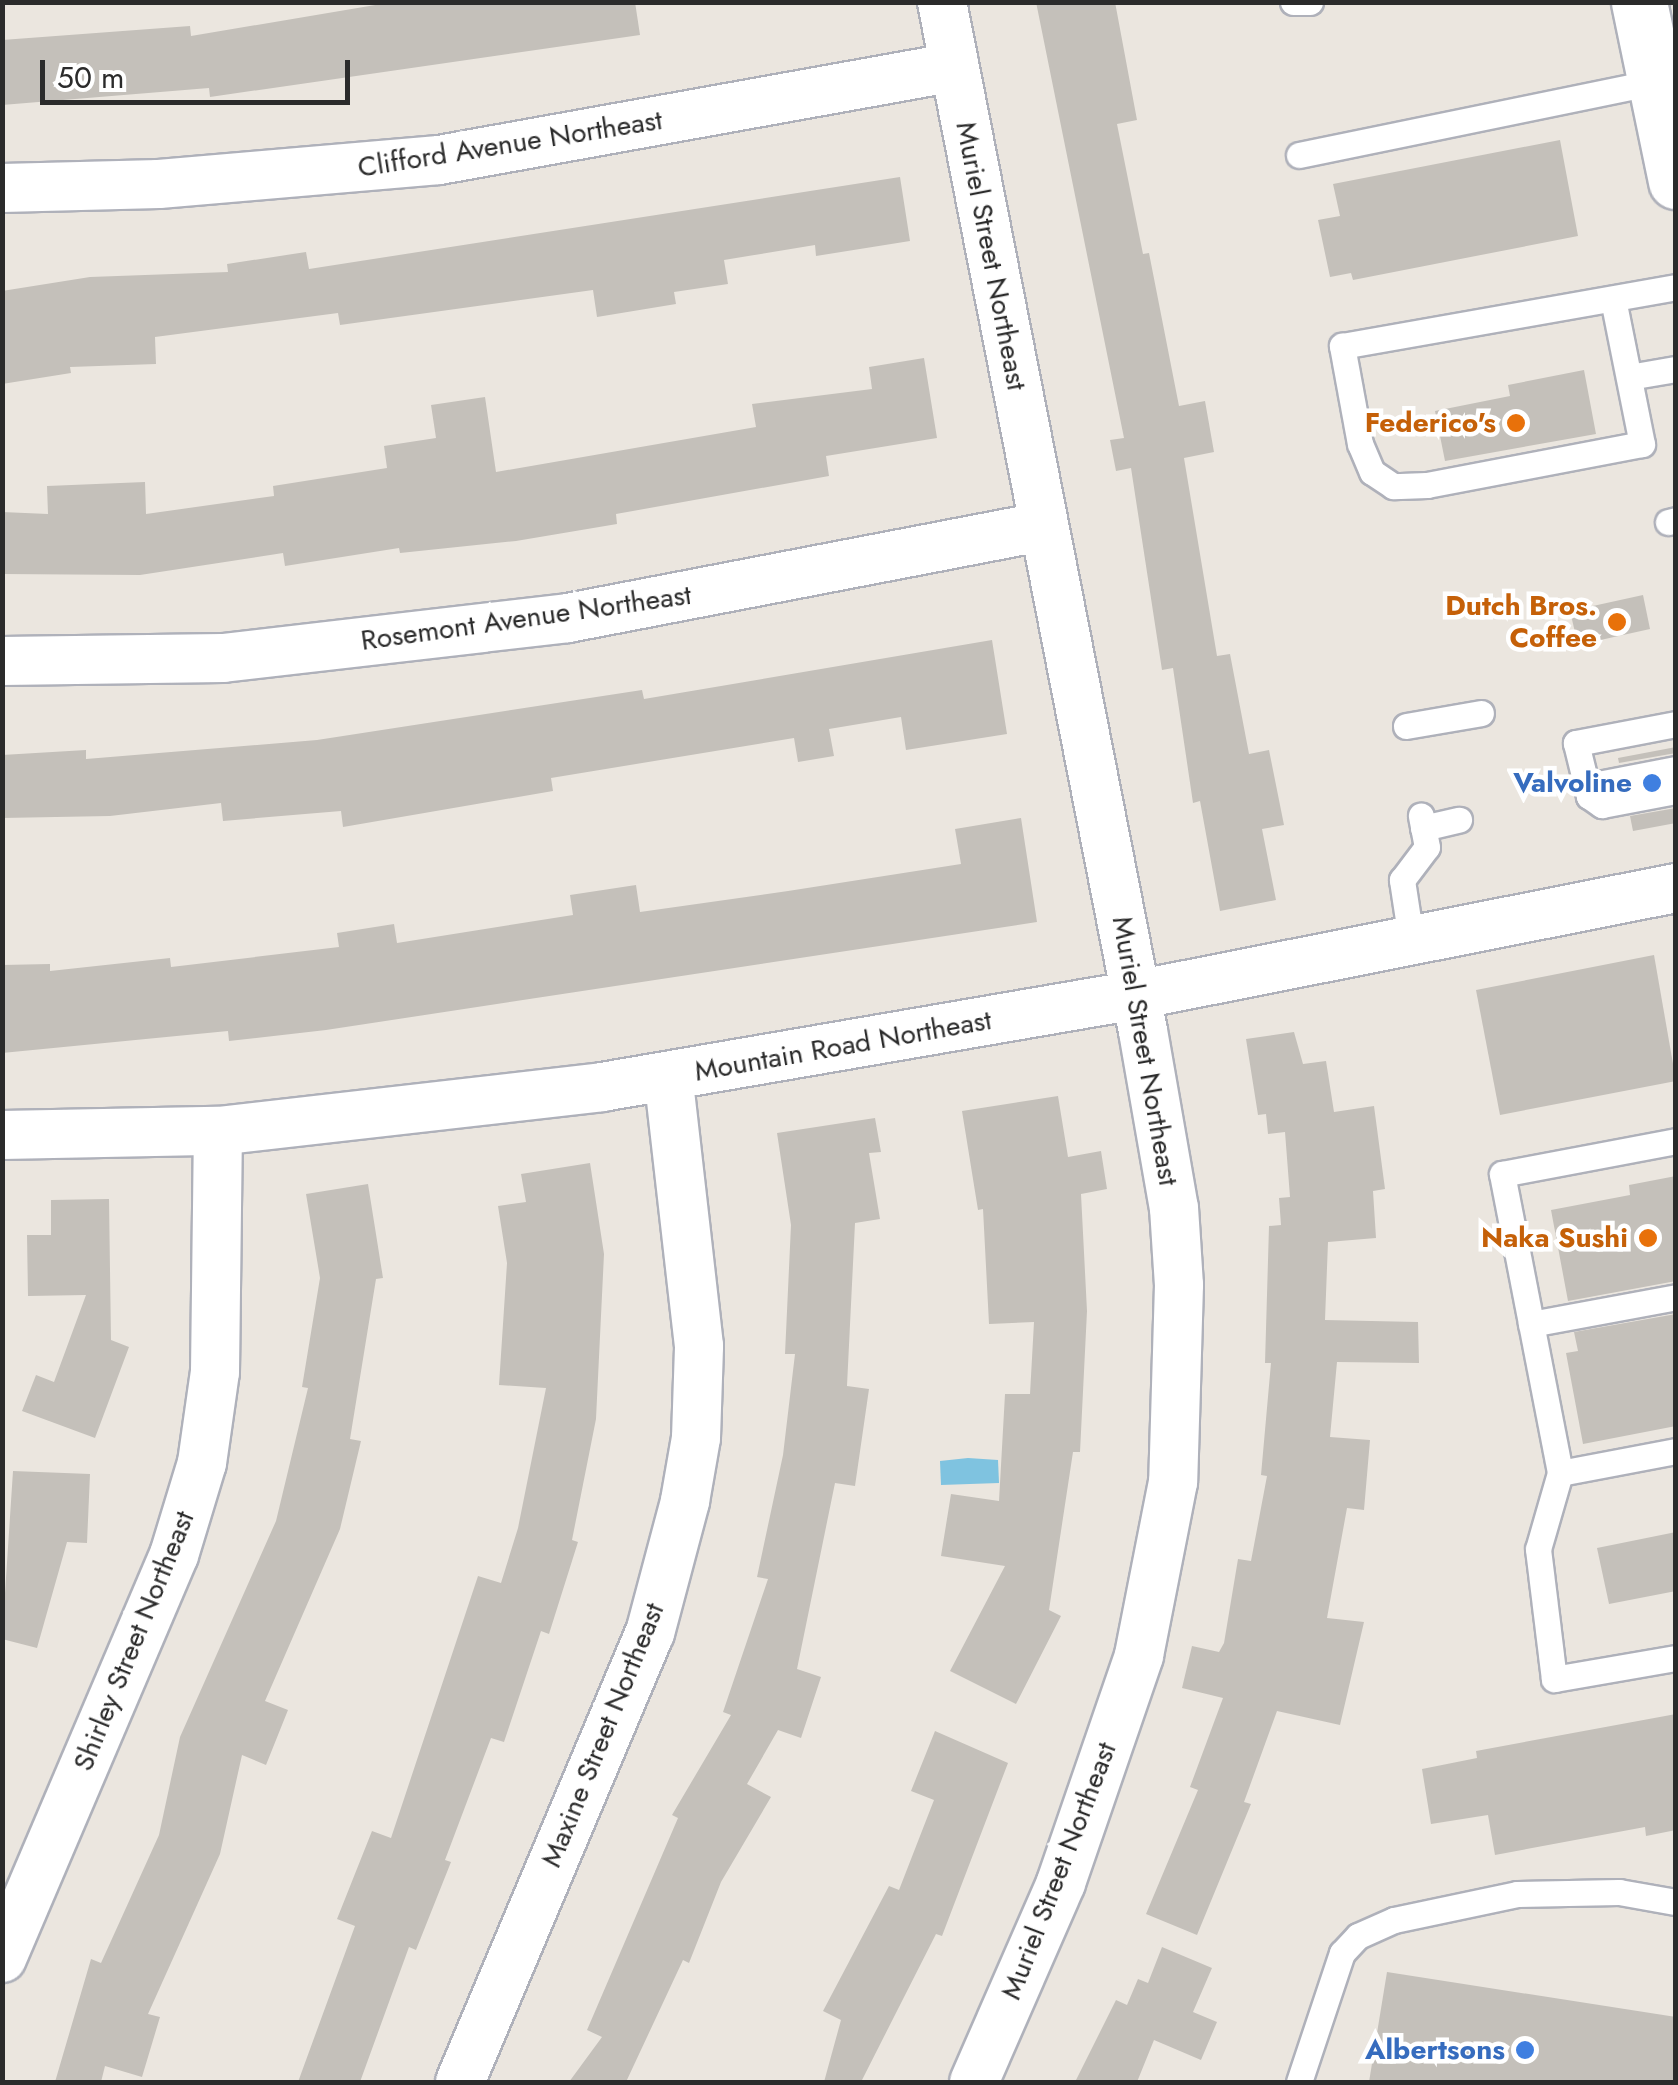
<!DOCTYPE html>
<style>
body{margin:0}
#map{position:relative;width:1678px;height:2085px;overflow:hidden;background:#ebe6df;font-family:Jost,sans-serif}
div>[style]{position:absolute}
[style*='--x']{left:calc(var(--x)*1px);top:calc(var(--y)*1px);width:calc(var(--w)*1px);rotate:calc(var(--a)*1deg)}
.water>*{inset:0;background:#7fc3e0}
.building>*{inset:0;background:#c4c0ba}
.roads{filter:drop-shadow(2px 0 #afb1ba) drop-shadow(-2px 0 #afb1ba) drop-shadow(0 2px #afb1ba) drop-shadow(0 -2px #afb1ba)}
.lane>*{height:25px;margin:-12.5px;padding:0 12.5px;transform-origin:12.5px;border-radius:12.5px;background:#fff}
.street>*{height:48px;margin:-24px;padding:0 24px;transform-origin:24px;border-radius:24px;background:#fff}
.secondary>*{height:55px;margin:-27.5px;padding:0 27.5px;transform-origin:27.5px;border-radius:27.5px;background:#fff}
.dots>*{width:28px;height:28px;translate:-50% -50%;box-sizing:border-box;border:5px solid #fff;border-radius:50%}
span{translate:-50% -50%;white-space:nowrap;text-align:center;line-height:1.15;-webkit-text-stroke:9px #fff;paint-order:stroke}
.street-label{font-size:28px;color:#2b2b2b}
.food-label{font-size:28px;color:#c56008;font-weight:700}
.right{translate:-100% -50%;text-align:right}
.shop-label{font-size:28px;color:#366cbe;font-weight:700}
.frame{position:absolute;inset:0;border:5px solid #2b2b2b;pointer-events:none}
.scale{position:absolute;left:40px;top:60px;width:310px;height:45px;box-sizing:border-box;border:5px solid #2b2b2b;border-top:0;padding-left:12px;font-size:30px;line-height:35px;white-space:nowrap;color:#2b2b2b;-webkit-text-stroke:8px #fff;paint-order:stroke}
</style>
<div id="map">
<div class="water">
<div style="clip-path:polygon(968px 1458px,998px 1460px,999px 1483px,941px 1485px,940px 1461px)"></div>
</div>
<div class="building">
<div style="clip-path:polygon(393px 2px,635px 2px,640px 35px,210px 97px,209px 88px,2px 105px,2px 40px,190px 26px,191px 36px)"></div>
<div style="clip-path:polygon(1036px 2px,1115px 2px,1137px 120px,1117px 124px,1143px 254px,1149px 253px,1179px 406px,1205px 401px,1214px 452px,1184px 458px,1217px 656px,1230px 654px,1249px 754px,1269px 750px,1284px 825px,1262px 829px,1276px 900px,1220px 911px,1200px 801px,1193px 803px,1173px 668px,1162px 670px,1131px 468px,1116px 471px,1110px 440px,1124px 438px)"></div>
<div style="clip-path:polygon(1560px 140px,1578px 236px,1353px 280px,1351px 273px,1330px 277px,1318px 220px,1340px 216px,1333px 184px)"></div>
<div style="clip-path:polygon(900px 177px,910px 241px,816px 256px,815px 245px,724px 260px,728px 284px,674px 292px,676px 304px,597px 317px,593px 290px,340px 325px,338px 313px,155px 337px,156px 364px,70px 367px,71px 373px,2px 384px,2px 291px,90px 277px,228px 272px,227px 264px,306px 252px,309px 269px)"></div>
<div style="clip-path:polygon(924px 358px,937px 438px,826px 456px,829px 476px,616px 514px,617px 524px,516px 541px,400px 553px,399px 548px,285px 566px,283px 553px,140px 575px,2px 574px,2px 512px,48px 514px,47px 486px,145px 482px,146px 514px,274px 496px,273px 486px,387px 468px,384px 446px,436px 438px,431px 405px,485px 397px,496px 472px,756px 427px,752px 404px,872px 389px,869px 367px)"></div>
<div style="clip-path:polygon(1584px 370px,1596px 434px,1445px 461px,1435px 411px,1510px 396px,1508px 385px)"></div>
<div style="clip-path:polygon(1643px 595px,1650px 629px,1578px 645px,1570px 611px)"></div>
<div style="clip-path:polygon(992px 640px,1007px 734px,906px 750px,901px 717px,829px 729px,834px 756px,798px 762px,794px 738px,551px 778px,553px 791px,343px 827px,341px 811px,223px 821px,221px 803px,110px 816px,2px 818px,2px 755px,86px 750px,86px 759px,317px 740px,642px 690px,644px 699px)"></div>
<div style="clip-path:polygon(1676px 747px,1676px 753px,1619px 763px,1618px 758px)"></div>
<div style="clip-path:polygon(1676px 808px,1676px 823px,1633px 831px,1630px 816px)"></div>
<div style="clip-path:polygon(1021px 818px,1037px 922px,326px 1030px,229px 1041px,228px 1031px,2px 1053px,2px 965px,50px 964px,50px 971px,170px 958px,171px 967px,339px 947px,337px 933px,394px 924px,397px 943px,573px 915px,570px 895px,636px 885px,640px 912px,788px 891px,961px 864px,955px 829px)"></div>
<div style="clip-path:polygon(1654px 955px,1676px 1081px,1500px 1115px,1476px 990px)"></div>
<div style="clip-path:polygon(1294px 1032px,1303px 1064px,1326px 1061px,1334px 1112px,1374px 1106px,1385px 1189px,1373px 1191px,1376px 1238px,1328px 1242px,1325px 1320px,1418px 1322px,1419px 1363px,1337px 1362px,1330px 1437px,1370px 1440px,1364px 1510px,1347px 1508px,1327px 1618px,1364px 1622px,1340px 1725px,1277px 1711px,1244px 1802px,1251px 1804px,1197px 1935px,1146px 1914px,1198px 1790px,1190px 1787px,1223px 1698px,1182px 1688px,1192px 1646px,1219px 1652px,1224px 1643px,1238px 1559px,1251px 1561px,1267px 1476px,1261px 1475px,1271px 1363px,1265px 1363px,1269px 1226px,1281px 1225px,1279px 1198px,1290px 1197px,1285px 1132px,1268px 1134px,1266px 1114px,1258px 1115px,1246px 1039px)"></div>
<div style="clip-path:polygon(1058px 1096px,1068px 1157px,1101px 1151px,1107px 1189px,1081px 1194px,1087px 1311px,1080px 1452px,1073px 1452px,1049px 1610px,1061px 1616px,1016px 1704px,950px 1671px,1005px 1566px,941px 1556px,951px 1494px,999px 1501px,1005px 1394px,1030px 1394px,1034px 1322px,989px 1324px,983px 1209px,978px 1210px,962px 1111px)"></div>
<div style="clip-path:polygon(875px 1118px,881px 1152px,869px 1153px,880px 1219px,855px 1223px,847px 1386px,869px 1389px,855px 1486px,835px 1483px,797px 1669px,821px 1677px,801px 1738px,778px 1730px,747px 1784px,771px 1797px,721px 1882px,689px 1963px,683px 1960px,626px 2082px,569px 2082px,602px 2037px,587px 2030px,678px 1818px,672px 1815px,731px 1715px,723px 1712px,768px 1579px,757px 1577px,783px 1455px,795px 1354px,785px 1354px,791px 1225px,777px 1133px)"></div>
<div style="clip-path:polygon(590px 1163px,604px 1254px,596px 1419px,572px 1540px,578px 1542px,549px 1634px,541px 1631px,504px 1742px,491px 1738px,445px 1860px,451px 1862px,416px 1950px,409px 1947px,360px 2082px,298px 2082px,355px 1926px,337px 1919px,372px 1831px,391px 1838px,478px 1576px,501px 1583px,518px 1528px,546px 1388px,499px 1385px,507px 1263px,498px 1206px,526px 1202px,521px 1174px)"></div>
<div style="clip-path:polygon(1676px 1176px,1676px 1281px,1568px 1301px,1551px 1210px,1630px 1195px,1629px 1185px)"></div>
<div style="clip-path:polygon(368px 1184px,383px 1278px,376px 1279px,350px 1439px,361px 1441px,340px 1529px,265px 1701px,288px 1710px,266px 1765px,242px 1755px,220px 1854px,148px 2014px,160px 2017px,142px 2077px,105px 2066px,101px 2082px,55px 2082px,91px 1959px,101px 1963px,159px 1835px,180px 1737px,276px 1521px,308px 1388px,302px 1387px,320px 1278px,306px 1194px)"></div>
<div style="clip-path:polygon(109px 1199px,111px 1340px,129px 1347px,95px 1438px,22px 1411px,36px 1375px,54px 1382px,86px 1295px,28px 1296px,27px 1235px,51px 1235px,51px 1200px)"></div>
<div style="clip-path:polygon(1676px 1314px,1676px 1426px,1583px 1444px,1566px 1353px,1578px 1351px,1574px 1332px)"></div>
<div style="clip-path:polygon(13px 1471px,90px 1474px,87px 1543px,67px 1542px,37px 1648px,2px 1639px)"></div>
<div style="clip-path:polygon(1676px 1532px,1676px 1591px,1609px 1604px,1597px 1548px)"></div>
<div style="clip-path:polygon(1676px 1714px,1676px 1830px,1646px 1836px,1645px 1827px,1495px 1855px,1488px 1815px,1431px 1824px,1422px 1769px,1477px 1758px,1476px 1751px)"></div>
<div style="clip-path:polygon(935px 1731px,1008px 1763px,942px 1936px,936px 1934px,861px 2082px,824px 2082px,841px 2020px,823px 2011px,889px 1886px,899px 1890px,934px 1800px,911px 1791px)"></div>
<div style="clip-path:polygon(1162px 1947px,1212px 1968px,1193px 2012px,1217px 2022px,1201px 2060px,1154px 2040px,1137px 2082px,1075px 2082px,1116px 2000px,1127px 2005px,1138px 1979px,1148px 1983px)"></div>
<div style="clip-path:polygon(1387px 1972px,1676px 2017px,1676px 2082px,1369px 2082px)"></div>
</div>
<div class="roads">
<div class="lane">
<div style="--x:1293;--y:2;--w:17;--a:0"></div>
<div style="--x:1299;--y:155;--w:363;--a:-11.6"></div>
<div style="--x:1613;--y:299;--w:148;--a:78.7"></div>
<div style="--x:1642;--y:444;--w:219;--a:169.2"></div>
<div style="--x:1427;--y:485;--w:34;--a:178"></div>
<div style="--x:1393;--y:486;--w:25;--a:-146"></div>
<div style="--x:1372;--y:472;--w:30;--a:-113"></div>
<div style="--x:1360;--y:444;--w:100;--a:-100.4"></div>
<div style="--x:1342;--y:346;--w:339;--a:-10"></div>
<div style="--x:1629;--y:377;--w:48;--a:-9.7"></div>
<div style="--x:1668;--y:522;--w:8;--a:-14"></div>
<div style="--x:1676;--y:724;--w:102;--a:169.2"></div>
<div style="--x:1576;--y:743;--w:55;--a:76.2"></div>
<div style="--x:1589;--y:796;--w:15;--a:-53"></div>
<div style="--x:1598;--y:784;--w:79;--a:-10.9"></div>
<div style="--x:1406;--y:726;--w:76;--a:-9.8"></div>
<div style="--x:1589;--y:796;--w:16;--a:35"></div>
<div style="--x:1602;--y:805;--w:75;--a:-10.7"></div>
<div style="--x:1423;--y:828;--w:37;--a:-13"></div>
<div style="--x:1411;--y:939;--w:60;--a:-98.7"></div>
<div style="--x:1402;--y:880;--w:41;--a:-52.9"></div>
<div style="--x:1427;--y:847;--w:32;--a:-101"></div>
<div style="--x:1676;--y:1141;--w:177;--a:169.3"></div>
<div style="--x:1502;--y:1174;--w:305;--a:79"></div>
<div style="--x:1560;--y:1473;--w:118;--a:-10.7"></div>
<div style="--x:1531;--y:1324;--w:147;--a:-10.5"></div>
<div style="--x:1560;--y:1473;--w:79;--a:106.1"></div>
<div style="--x:1538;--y:1549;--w:131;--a:83"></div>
<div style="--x:1554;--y:1679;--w:124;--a:-9.8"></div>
<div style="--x:1299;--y:2082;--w:136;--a:-71.6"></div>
<div style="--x:1342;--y:1953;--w:23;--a:-47"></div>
<div style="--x:1358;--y:1936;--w:39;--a:-24"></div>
<div style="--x:1394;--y:1920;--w:126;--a:-11.9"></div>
<div style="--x:1517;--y:1894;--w:102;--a:-1.1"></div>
<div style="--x:1619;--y:1892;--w:58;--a:10"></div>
</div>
<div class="street">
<div style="--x:942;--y:2;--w:1048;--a:78.95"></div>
<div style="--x:1143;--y:1031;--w:180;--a:80.1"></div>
<div style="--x:1174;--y:1208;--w:77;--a:86.3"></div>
<div style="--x:1179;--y:1285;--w:197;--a:91.7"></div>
<div style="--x:1173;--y:1482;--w:177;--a:101.1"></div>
<div style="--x:1139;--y:1656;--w:240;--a:109"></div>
<div style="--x:1061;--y:1883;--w:217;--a:113.6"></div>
<div style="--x:2;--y:188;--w:157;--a:-1.5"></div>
<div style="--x:159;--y:184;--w:281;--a:-4.9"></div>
<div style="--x:439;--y:160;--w:524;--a:-10.22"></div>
<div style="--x:2;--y:661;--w:221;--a:-0.8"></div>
<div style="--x:223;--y:658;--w:347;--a:-6.6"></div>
<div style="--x:568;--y:618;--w:485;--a:-10.9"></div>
<div style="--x:2;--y:1135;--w:216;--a:-1.1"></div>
<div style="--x:218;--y:1131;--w:387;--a:-6.5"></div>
<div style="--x:602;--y:1087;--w:542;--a:-9.78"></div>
<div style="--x:1136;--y:995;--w:550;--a:-11.21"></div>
<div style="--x:2;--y:1958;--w:438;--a:-66.9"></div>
<div style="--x:174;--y:1555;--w:96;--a:-73.1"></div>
<div style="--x:202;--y:1463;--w:92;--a:-81.9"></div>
<div style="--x:215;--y:1372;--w:241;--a:-89.3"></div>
<div style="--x:460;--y:2082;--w:488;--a:-67.1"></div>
<div style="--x:650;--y:1633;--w:137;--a:-75.1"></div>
<div style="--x:685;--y:1501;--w:64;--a:-80.1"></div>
<div style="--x:696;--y:1438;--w:92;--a:-88.1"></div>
<div style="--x:699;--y:1346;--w:272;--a:-96.5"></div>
</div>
<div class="secondary">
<div style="--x:1639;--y:2;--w:183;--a:78.3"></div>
</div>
</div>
<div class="dots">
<div style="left:1516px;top:423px;background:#e8710a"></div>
<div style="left:1617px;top:622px;background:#e8710a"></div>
<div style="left:1652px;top:783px;background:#3f7fe0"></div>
<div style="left:1648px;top:1238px;background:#e8710a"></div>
<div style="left:1525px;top:2050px;background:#3f7fe0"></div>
</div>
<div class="street-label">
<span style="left:510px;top:144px;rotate:-9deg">Clifford Avenue Northeast</span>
<span style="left:991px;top:256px;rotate:79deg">Muriel Street Northeast</span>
<span style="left:526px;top:618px;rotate:-8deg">Rosemont Avenue Northeast</span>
<span style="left:843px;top:1046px;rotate:-10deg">Mountain Road Northeast</span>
<span style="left:1145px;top:1051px;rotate:80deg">Muriel Street Northeast</span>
<span style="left:134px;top:1641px;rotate:-68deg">Shirley Street Northeast</span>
<span style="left:603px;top:1735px;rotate:-68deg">Maxine Street Northeast</span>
<span style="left:1059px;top:1871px;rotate:-69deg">Muriel Street Northeast</span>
</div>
<div class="food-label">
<span class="right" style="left:1496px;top:423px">Federico's</span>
<span class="right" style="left:1597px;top:622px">Dutch Bros.<br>Coffee</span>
<span class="right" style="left:1628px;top:1238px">Naka Sushi</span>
</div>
<div class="shop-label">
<span class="right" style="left:1632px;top:783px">Valvoline</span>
<span class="right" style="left:1505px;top:2050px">Albertsons</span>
</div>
<div class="frame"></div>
<div class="scale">50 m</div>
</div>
